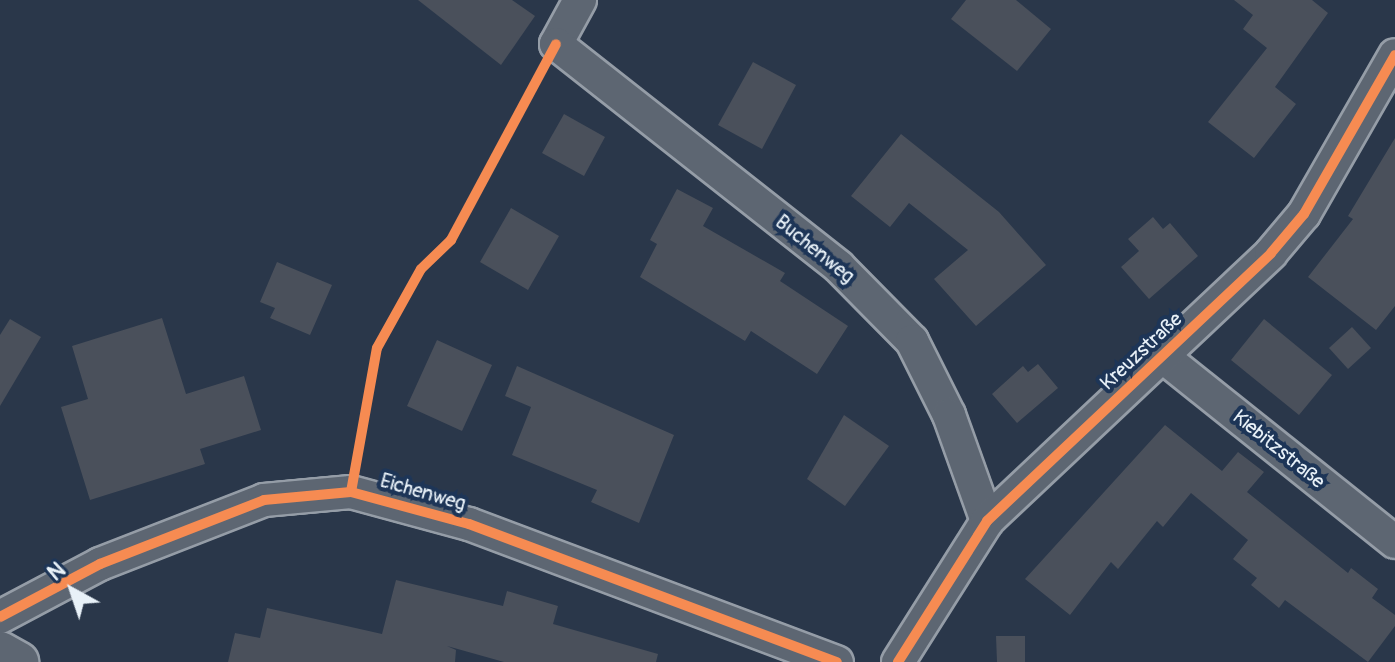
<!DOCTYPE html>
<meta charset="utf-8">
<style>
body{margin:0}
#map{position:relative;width:1395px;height:662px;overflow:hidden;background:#2a374a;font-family:Pangolin,sans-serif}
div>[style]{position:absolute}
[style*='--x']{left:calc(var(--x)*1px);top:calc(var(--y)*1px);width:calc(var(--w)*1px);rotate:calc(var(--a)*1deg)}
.building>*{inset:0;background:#4a505b}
.roads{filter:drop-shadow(2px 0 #959da7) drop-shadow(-2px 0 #959da7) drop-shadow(0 2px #959da7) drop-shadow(0 -2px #959da7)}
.minor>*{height:32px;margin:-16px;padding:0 16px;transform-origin:16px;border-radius:16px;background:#5d6672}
.tertiary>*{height:40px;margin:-20px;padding:0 20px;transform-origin:20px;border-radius:20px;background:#5d6672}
.cycleway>*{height:10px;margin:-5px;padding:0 5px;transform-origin:5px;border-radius:5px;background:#f68b52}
span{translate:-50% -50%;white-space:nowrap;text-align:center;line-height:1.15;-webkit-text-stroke:8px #1d3557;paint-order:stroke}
.street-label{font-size:20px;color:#e8f1f8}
.north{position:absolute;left:32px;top:550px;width:80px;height:80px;-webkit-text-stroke:6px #1d3557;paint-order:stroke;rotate:320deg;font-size:22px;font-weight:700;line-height:32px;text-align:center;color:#e8f1f8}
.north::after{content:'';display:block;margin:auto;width:28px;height:36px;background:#e8f1f8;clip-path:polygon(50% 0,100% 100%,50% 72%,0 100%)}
</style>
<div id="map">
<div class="building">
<div style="clip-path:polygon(418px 0,512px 0,535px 16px,501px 65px)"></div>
<div style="clip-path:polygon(966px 0,1016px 0,1051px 29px,1017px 71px,951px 19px)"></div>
<div style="clip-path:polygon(1234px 0,1312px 0,1328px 13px,1275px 87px,1296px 104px,1254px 158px,1208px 122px,1267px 48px,1243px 29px,1253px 15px)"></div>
<div style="clip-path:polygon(753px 62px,796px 85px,762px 149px,718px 125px)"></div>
<div style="clip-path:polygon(564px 114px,605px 137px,584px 176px,542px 153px)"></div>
<div style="clip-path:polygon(901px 134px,999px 212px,1046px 265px,976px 326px,934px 279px,968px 250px,909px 203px,890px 227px,851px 196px)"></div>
<div style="clip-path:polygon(1395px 138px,1395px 306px,1376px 330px,1308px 277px,1353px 219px,1348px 216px)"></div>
<div style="clip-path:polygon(677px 189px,713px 208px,703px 226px,785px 273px,780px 281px,848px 326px,817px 374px,751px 331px,745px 341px,640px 277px,657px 244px,650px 240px)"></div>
<div style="clip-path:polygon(511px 208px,559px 236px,528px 290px,480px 262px)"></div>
<div style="clip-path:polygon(1153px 217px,1163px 229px,1170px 223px,1198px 256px,1149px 299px,1121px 267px,1139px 251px,1128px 239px)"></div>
<div style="clip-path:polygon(277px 262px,332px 285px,310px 335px,270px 318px,275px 308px,260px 302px)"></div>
<div style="clip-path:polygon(162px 318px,186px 394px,244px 376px,261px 430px,200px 449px,205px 464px,90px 500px,61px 407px,88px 399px,72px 346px)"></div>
<div style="clip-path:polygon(10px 319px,41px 337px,0 406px,0 335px)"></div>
<div style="clip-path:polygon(1264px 319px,1332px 375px,1299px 415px,1231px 360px)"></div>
<div style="clip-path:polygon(1352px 327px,1371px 348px,1348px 369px,1329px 348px)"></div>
<div style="clip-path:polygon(437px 340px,492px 365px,462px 431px,407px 406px)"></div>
<div style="clip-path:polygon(1038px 364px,1058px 388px,1017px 423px,992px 394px,1023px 366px,1028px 372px)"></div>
<div style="clip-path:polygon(517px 366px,674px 435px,639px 523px,591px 502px,597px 490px,512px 455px,531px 407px,505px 396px)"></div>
<div style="clip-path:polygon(844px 415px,889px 446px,845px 506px,807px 479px)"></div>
<div style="clip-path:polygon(1165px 425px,1222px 471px,1238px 452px,1264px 472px,1247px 492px,1348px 573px,1351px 568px,1378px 589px,1372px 598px,1395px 615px,1395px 626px,1368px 662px,1285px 600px,1279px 608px,1251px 585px,1257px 578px,1233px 559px,1248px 540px,1191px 493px,1163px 527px,1157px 521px,1118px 569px,1111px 562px,1070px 615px,1025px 579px)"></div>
<div style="clip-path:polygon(396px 580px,503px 606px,507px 591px,558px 606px,553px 624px,658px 654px,656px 662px,504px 662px,447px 646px,456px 650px,455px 662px,228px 662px,235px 633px,260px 638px,267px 608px,382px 634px)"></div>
<div style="clip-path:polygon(996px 636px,1025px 636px,1025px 662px,997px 662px)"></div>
</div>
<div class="roads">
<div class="minor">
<div style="--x:580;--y:0;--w:50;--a:118.6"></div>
<div style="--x:556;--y:44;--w:360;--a:38.2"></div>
<div style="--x:839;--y:267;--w:104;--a:45.4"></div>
<div style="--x:912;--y:341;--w:83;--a:63.4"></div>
<div style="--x:949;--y:415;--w:113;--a:70.3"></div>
<div style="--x:1162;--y:356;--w:298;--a:38.6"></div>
<div style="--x:0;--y:617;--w:113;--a:-27.9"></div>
<div style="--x:100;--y:564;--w:176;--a:-21.3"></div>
<div style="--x:264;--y:500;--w:87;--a:-5.3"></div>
<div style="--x:351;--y:492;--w:122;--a:15.2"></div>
<div style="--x:469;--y:524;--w:393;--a:20.6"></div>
<div style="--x:898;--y:662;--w:167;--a:-57.7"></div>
<div style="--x:987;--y:521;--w:390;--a:-43.3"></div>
<div style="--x:1271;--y:253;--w:51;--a:-49.8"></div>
<div style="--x:1304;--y:214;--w:183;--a:-60.2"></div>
</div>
<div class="tertiary">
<div style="--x:0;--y:652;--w:21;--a:29"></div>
</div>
</div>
<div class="cycleway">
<div style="--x:351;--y:492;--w:146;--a:-79.8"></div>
<div style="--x:377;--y:348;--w:90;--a:-60.9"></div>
<div style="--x:421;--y:269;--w:42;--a:-44"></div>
<div style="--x:451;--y:240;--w:222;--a:-61.8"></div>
<div style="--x:0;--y:617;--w:113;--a:-27.9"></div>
<div style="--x:100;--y:564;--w:176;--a:-21.3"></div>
<div style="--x:264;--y:500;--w:87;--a:-5.3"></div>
<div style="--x:351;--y:492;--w:122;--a:15.2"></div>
<div style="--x:469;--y:524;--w:393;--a:20.6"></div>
<div style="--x:898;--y:662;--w:167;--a:-57.7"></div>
<div style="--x:987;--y:521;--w:390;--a:-43.3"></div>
<div style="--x:1271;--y:253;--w:51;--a:-49.8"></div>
<div style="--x:1304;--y:214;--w:183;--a:-60.2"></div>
</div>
<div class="street-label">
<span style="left:815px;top:249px;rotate:39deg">Buchenweg</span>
<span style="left:1141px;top:351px;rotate:-43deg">Kreuzstraße</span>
<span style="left:1279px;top:449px;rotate:39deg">Kiebitzstraße</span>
<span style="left:423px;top:492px;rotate:16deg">Eichenweg</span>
</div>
<div class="north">N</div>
</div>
